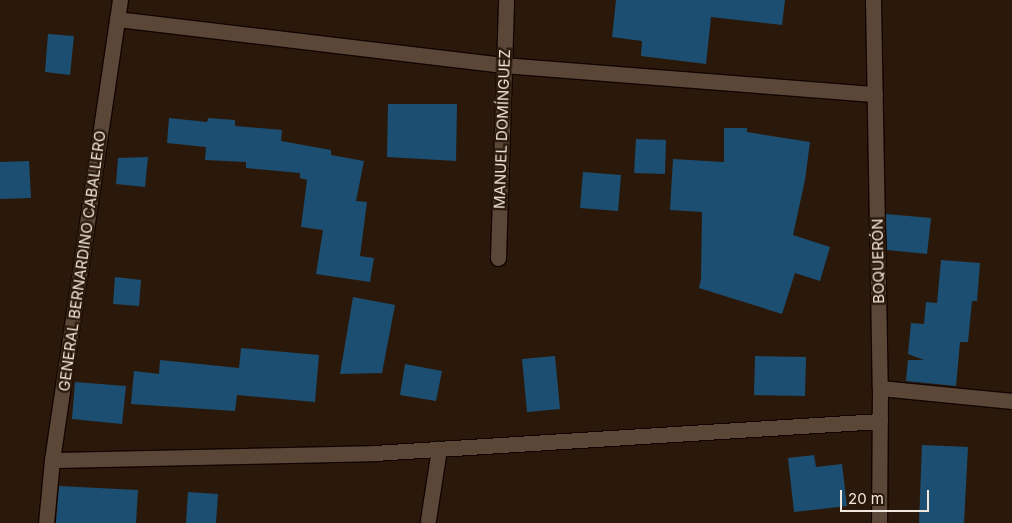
<!DOCTYPE html>
<meta charset="utf-8">
<style>
body{margin:0}
#map{position:relative;width:1012px;height:523px;overflow:hidden;background:#2a190b;font-family:Inter,sans-serif}
div>[style]{position:absolute}
[style*='--x']{left:calc(var(--x)*1px);top:calc(var(--y)*1px);width:calc(var(--w)*1px);rotate:calc(var(--a)*1deg)}
.building>*{inset:0;background:#1c4e71}
.roads{filter:drop-shadow(1px 0 #120400) drop-shadow(-1px 0 #120400) drop-shadow(0 1px #120400) drop-shadow(0 -1px #120400)}
.minor>*{height:15px;margin:-7.5px;padding:0 7.5px;transform-origin:7.5px;border-radius:7.5px;background:#5a4738}
span{translate:-50% -50%;white-space:nowrap;text-align:center;line-height:1.15;-webkit-text-stroke:5px #2a190b;paint-order:stroke}
.street-label{font-size:15px;color:#f2e7dd}
.scale{position:absolute;left:840px;top:490px;width:89px;height:22px;box-sizing:border-box;border:2px solid #f2e7dd;border-top:0;padding-left:6px;font-size:15px;line-height:18px;white-space:nowrap;color:#f2e7dd;-webkit-text-stroke:4px #2a190b;paint-order:stroke}
</style>
<div id="map">
<div class="building">
<div style="clip-path:polygon(616px 0,785px 0,782px 25px,711px 17px,706px 64px,641px 56px,642px 41px,612px 37px)"></div>
<div style="clip-path:polygon(48px 34px,74px 36px,70px 75px,45px 72px)"></div>
<div style="clip-path:polygon(388px 104px,457px 104px,456px 161px,387px 157px)"></div>
<div style="clip-path:polygon(169px 118px,207px 122px,208px 118px,235px 120px,235px 126px,282px 130px,281px 141px,331px 150px,331px 155px,364px 161px,356px 201px,367px 202px,360px 256px,374px 258px,370px 282px,316px 274px,323px 230px,301px 227px,307px 180px,300px 178px,300px 173px,246px 168px,246px 162px,205px 160px,206px 147px,167px 143px)"></div>
<div style="clip-path:polygon(724px 128px,747px 128px,747px 132px,810px 142px,805px 180px,793px 235px,830px 247px,820px 281px,795px 273px,782px 314px,699px 288px,701px 279px,702px 212px,670px 210px,673px 159px,724px 162px)"></div>
<div style="clip-path:polygon(636px 139px,666px 140px,665px 174px,634px 173px)"></div>
<div style="clip-path:polygon(148px 157px,145px 187px,116px 184px,118px 158px)"></div>
<div style="clip-path:polygon(29px 161px,31px 198px,0 199px,0 162px)"></div>
<div style="clip-path:polygon(583px 172px,621px 175px,618px 211px,580px 208px)"></div>
<div style="clip-path:polygon(886px 214px,931px 218px,927px 254px,887px 250px)"></div>
<div style="clip-path:polygon(941px 260px,980px 263px,977px 301px,972px 301px,968px 342px,960px 342px,956px 386px,906px 381px,908px 360px,924px 360px,908px 354px,911px 323px,924px 324px,926px 302px,937px 303px)"></div>
<div style="clip-path:polygon(115px 277px,141px 280px,139px 306px,113px 304px)"></div>
<div style="clip-path:polygon(353px 297px,395px 305px,382px 373px,340px 374px)"></div>
<div style="clip-path:polygon(241px 348px,319px 355px,315px 402px,237px 395px,235px 411px,131px 404px,134px 371px,159px 374px,160px 360px,239px 368px)"></div>
<div style="clip-path:polygon(555px 356px,560px 409px,527px 412px,522px 359px)"></div>
<div style="clip-path:polygon(755px 356px,806px 357px,805px 396px,754px 395px)"></div>
<div style="clip-path:polygon(405px 364px,442px 371px,436px 401px,400px 395px)"></div>
<div style="clip-path:polygon(75px 382px,126px 386px,122px 424px,72px 419px)"></div>
<div style="clip-path:polygon(922px 445px,968px 447px,964px 523px,919px 523px)"></div>
<div style="clip-path:polygon(814px 455px,816px 467px,842px 464px,847px 506px,794px 512px,788px 458px)"></div>
<div style="clip-path:polygon(59px 486px,138px 490px,136px 523px,56px 523px)"></div>
<div style="clip-path:polygon(188px 492px,218px 494px,216px 523px,186px 523px)"></div>
</div>
<div class="roads">
<div class="minor">
<div style="--x:873;--y:0;--w:388;--a:89"></div>
<div style="--x:880;--y:388;--w:135;--a:90.4"></div>
<div style="--x:117;--y:19;--w:390;--a:6.8"></div>
<div style="--x:504;--y:65;--w:372;--a:4.5"></div>
<div style="--x:498;--y:258;--w:258;--a:-88.2"></div>
<div style="--x:880;--y:388;--w:133;--a:5.6"></div>
<div style="--x:52;--y:460;--w:322;--a:-1.2"></div>
<div style="--x:374;--y:453;--w:507;--a:-3.62"></div>
<div style="--x:428;--y:520;--w:72;--a:-81.2"></div>
<div style="--x:46;--y:523;--w:63;--a:-84.6"></div>
<div style="--x:52;--y:460;--w:465;--a:-81.6"></div>
</div>
</div>
<div class="street-label">
<span style="left:502px;top:129px;rotate:-88deg">MANUEL DOMÍNGUEZ</span>
<span style="left:82px;top:261px;rotate:-82deg">GENERAL BERNARDINO CABALLERO</span>
<span style="left:878px;top:261px;rotate:-91deg">BOQUERÓN</span>
</div>
<div class="scale">20 m</div>
</div>
